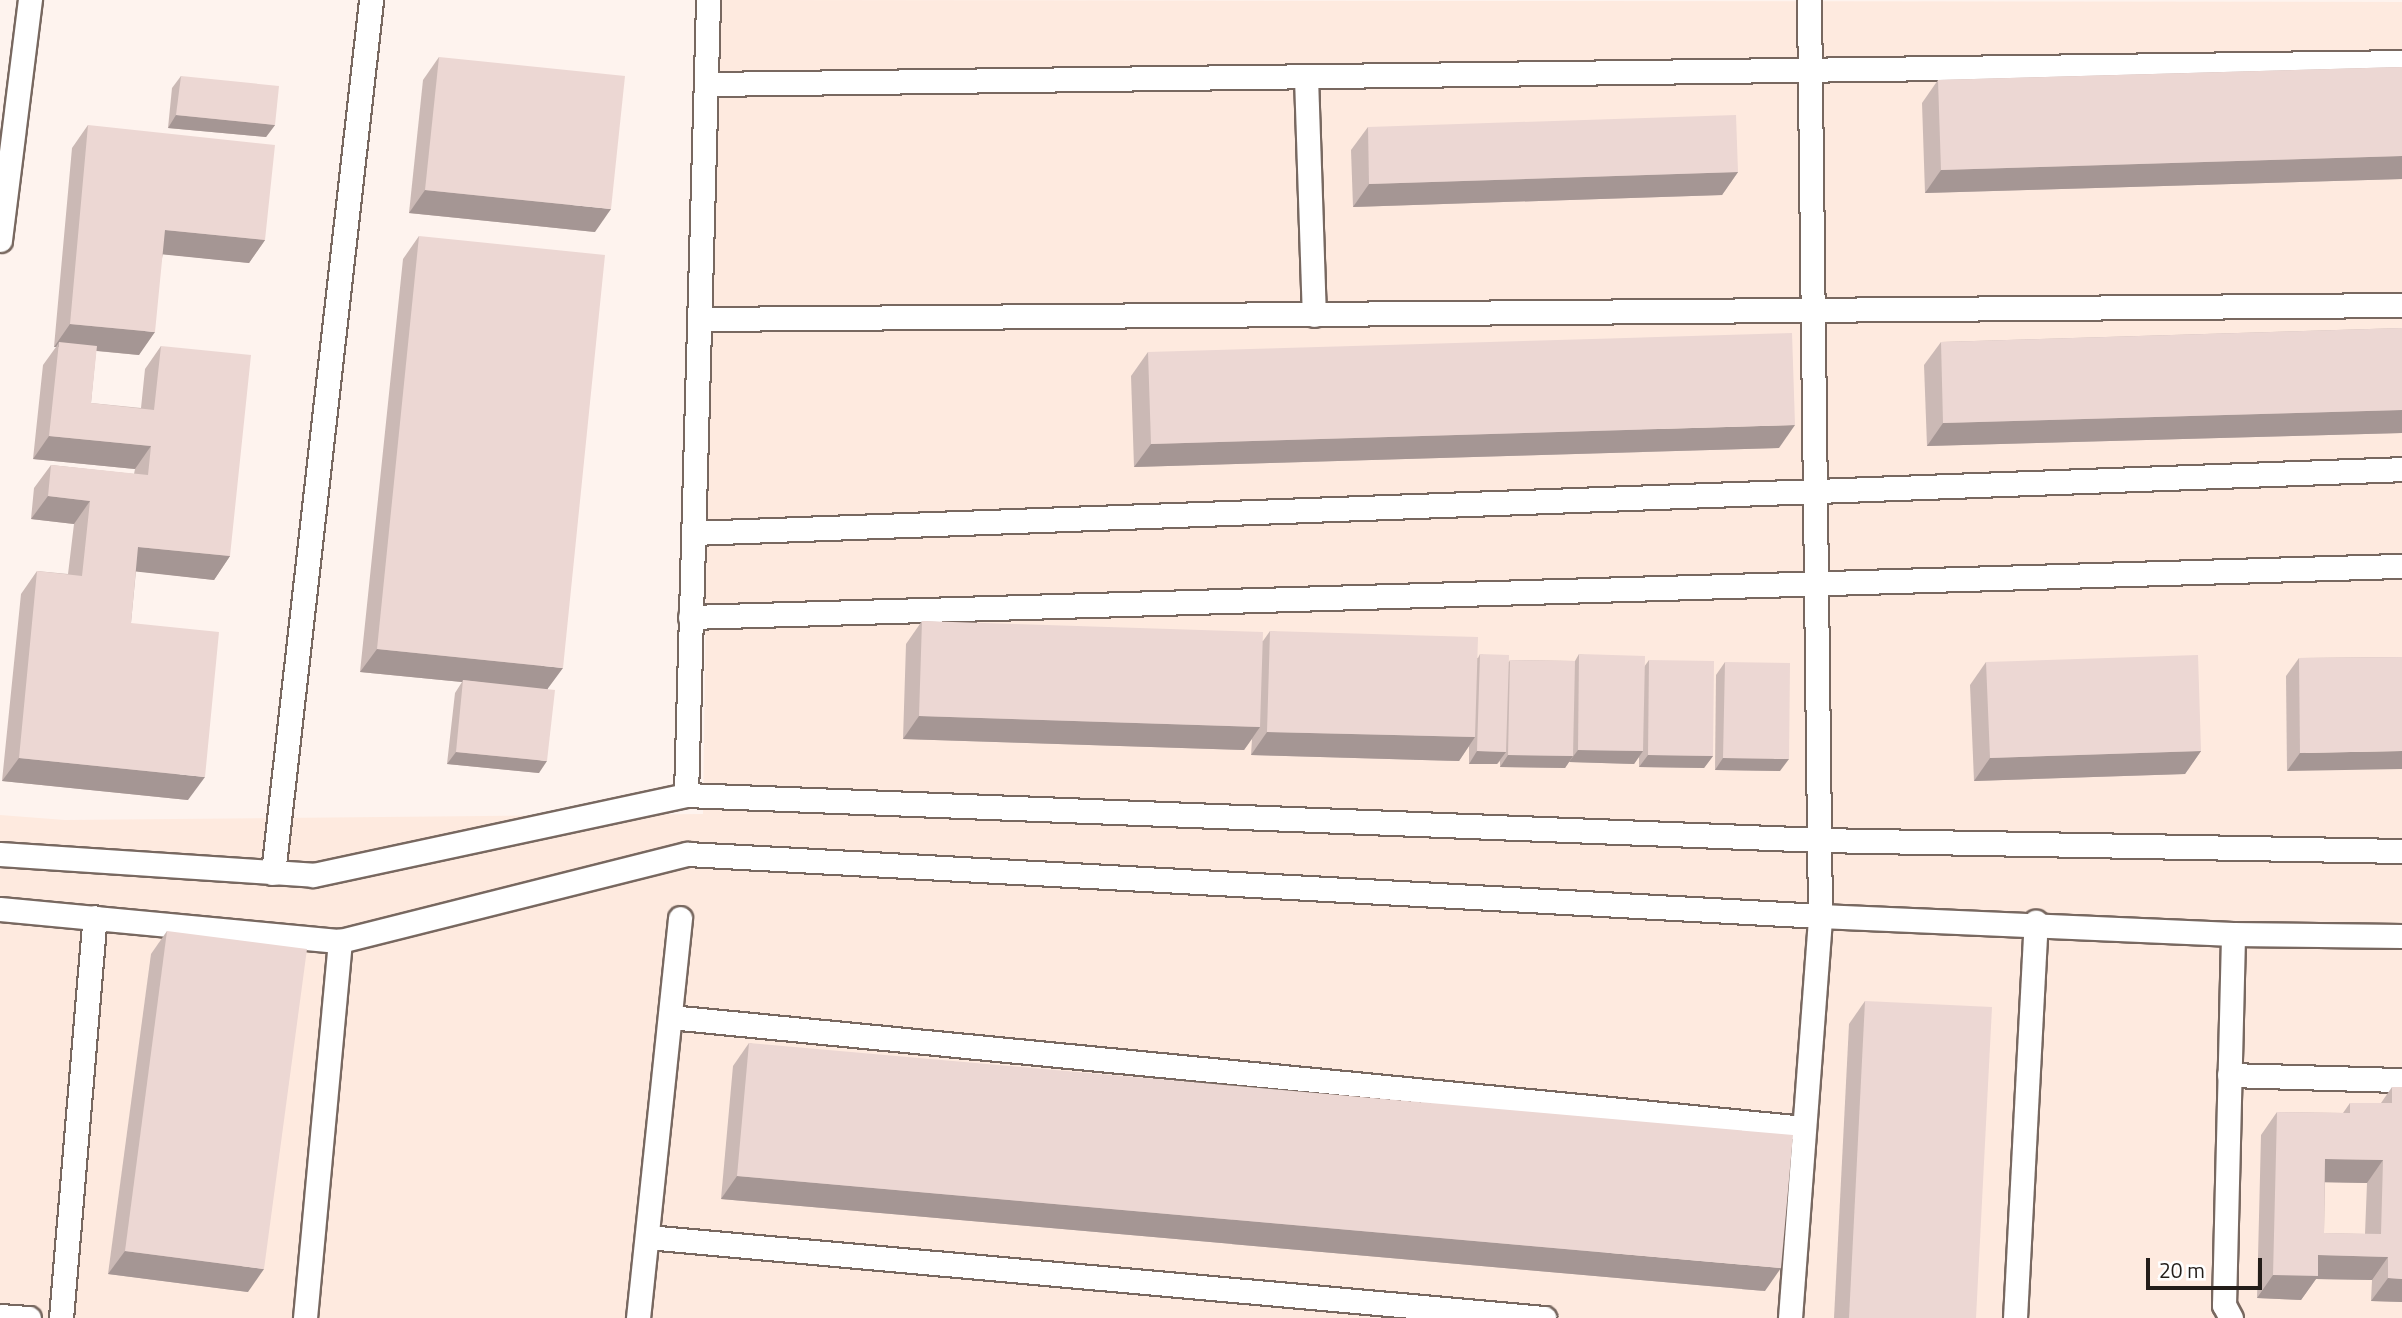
<!DOCTYPE html>
<style>
body{margin:0}
#map{position:relative;width:2402px;height:1318px;overflow:hidden;background:#fef3ee;font-family:"Titillium Web",sans-serif}
div>[style]{position:absolute}
[style*='--x']{left:calc(var(--x)*1px);top:calc(var(--y)*1px);width:calc(var(--w)*1px);rotate:calc(var(--a)*1deg)}
.built>*{inset:0;background:#feeadf}
.roads{filter:drop-shadow(2px 0 #786860) drop-shadow(-2px 0 #786860) drop-shadow(0 2px #786860) drop-shadow(0 -2px #786860)}
.service>*{height:23px;margin:-11.5px;padding:0 11.5px;transform-origin:11.5px;border-radius:11.5px;background:#fff}
.wall>*{inset:0;background:#cbb9b5}
.shaded-wall>*{inset:0;background:#a59694}
.building>*{inset:0;background:#ecd7d3}
span{translate:-50% -50%;white-space:nowrap;text-align:center;line-height:1.15;-webkit-text-stroke:7px #fff;paint-order:stroke}
.scale{position:absolute;left:2146px;top:1258px;width:116px;height:32px;box-sizing:border-box;border:4px solid #231d19;border-top:0;padding-left:9px;font-size:21px;line-height:24px;white-space:nowrap;color:#231d19;-webkit-text-stroke:5px #fff;paint-order:stroke}
</style>
<div id="map">
<div class="built">
<div style="clip-path:polygon(714px 0,2402px 2px,2402px 1318px,0 1318px,0 815px,65px 820px,703px 814px)"></div>
</div>
<div class="roads">
<div class="service">
<div style="--x:1306;--y:77;--w:238;--a:88.1"></div>
<div style="--x:706;--y:84;--w:1696;--a:-0.74"></div>
<div style="--x:0;--y:240;--w:242;--a:-82.9"></div>
<div style="--x:699;--y:319;--w:1703;--a:-0.47"></div>
<div style="--x:693;--y:533;--w:1710;--a:-2.14"></div>
<div style="--x:690;--y:617;--w:1713;--a:-1.71"></div>
<div style="--x:686;--y:795;--w:795;--a:-88.41"></div>
<div style="--x:0;--y:854;--w:314;--a:3.8"></div>
<div style="--x:313;--y:875;--w:381;--a:-12.1"></div>
<div style="--x:686;--y:795;--w:1134;--a:2.27"></div>
<div style="--x:1819;--y:840;--w:583;--a:1.08"></div>
<div style="--x:273;--y:873;--w:878;--a:-83.59"></div>
<div style="--x:0;--y:909;--w:342;--a:5.4"></div>
<div style="--x:340;--y:941;--w:358;--a:-14.1"></div>
<div style="--x:687;--y:854;--w:1135;--a:3.13"></div>
<div style="--x:1820;--y:916;--w:413;--a:2.5"></div>
<div style="--x:2233;--y:934;--w:169;--a:0.7"></div>
<div style="--x:670;--y:1017;--w:1139;--a:5.59"></div>
<div style="--x:2229;--y:1075;--w:173;--a:1.7"></div>
<div style="--x:647;--y:1237;--w:901;--a:5.16"></div>
<div style="--x:0;--y:1316;--w:29;--a:4"></div>
<div style="--x:61;--y:1318;--w:402;--a:-85.2"></div>
<div style="--x:305;--y:1318;--w:379;--a:-84.7"></div>
<div style="--x:638;--y:1318;--w:402;--a:-84"></div>
<div style="--x:1790;--y:1318;--w:403;--a:-85.7"></div>
<div style="--x:1820;--y:916;--w:916;--a:-90.69"></div>
<div style="--x:2015;--y:1318;--w:397;--a:-87"></div>
<div style="--x:2231;--y:1318;--w:15;--a:-118"></div>
<div style="--x:2224;--y:1305;--w:371;--a:-88.6"></div>
</div>
</div>
<div class="wall">
<div style="clip-path:polygon(439px 57px,595px 232px,409px 213px,423px 80px)"></div>
<div style="clip-path:polygon(2402px 67px,2402px 179px,1925px 193px,1922px 103px,1938px 80px)"></div>
<div style="clip-path:polygon(181px 76px,275px 125px,266px 137px,168px 128px,172px 88px)"></div>
<div style="clip-path:polygon(88px 125px,265px 240px,249px 263px,163px 254px,139px 355px,96px 351px,91px 403px,141px 408px,145px 369px,161px 346px,230px 556px,214px 580px,136px 571px,131px 623px,188px 800px,2px 781px,21px 594px,37px 571px,68px 574px,74px 524px,31px 519px,34px 488px,51px 465px,134px 474px,135px 469px,33px 459px,43px 365px,56px 347px,54px 347px,72px 148px)"></div>
<div style="clip-path:polygon(1368px 127px,1738px 172px,1722px 195px,1353px 207px,1351px 150px)"></div>
<div style="clip-path:polygon(419px 236px,548px 689px,539px 773px,447px 764px,455px 693px,462px 682px,360px 672px,403px 259px)"></div>
<div style="clip-path:polygon(2402px 328px,2402px 433px,1927px 446px,1924px 365px,1941px 342px)"></div>
<div style="clip-path:polygon(1148px 352px,1779px 448px,1134px 467px,1131px 376px)"></div>
<div style="clip-path:polygon(922px 621px,1263px 641px,1270px 631px,1478px 658px,1480px 654px,1509px 662px,1510px 660px,1575px 661px,1579px 654px,1644px 667px,1649px 660px,1713px 756px,1704px 768px,1639px 767px,1639px 757px,1634px 764px,1569px 762px,1565px 768px,1500px 767px,1500px 761px,1497px 764px,1469px 764px,1469px 746px,1459px 761px,1251px 755px,1252px 739px,1244px 750px,903px 739px,906px 644px)"></div>
<div style="clip-path:polygon(2402px 657px,2287px 771px,2286px 676px,2299px 658px)"></div>
<div style="clip-path:polygon(1725px 662px,1780px 771px,1715px 770px,1716px 675px)"></div>
<div style="clip-path:polygon(1986px 662px,2201px 751px,2185px 774px,1974px 781px,1970px 685px)"></div>
<div style="clip-path:polygon(167px 931px,248px 1292px,108px 1274px,151px 954px)"></div>
<div style="clip-path:polygon(1865px 1001px,1976px 1318px,1834px 1318px,1849px 1024px)"></div>
<div style="clip-path:polygon(749px 1043px,1765px 1291px,721px 1199px,733px 1066px)"></div>
<div style="clip-path:polygon(evenodd,2392px 1087px,2402px 1302px,2371px 1301px,2372px 1280px,2316px 1279px,2301px 1300px,2257px 1298px,2261px 1135px,2277px 1112px,2343px 1113px,2350px 1103px,2381px 1103px,2392px 1087px,2325px 1182px,2367px 1183px,2365px 1234px,2324px 1233px,2325px 1182px)"></div>
</div>
<div class="shaded-wall">
<div style="clip-path:polygon(176px 115px,275px 125px,266px 137px,168px 128px)"></div>
<div style="clip-path:polygon(2402px 156px,2402px 179px,1925px 193px,1941px 170px)"></div>
<div style="clip-path:polygon(1738px 172px,1722px 195px,1353px 207px,1369px 184px)"></div>
<div style="clip-path:polygon(425px 190px,611px 209px,595px 232px,409px 213px)"></div>
<div style="clip-path:polygon(165px 230px,265px 240px,249px 263px,149px 253px)"></div>
<div style="clip-path:polygon(70px 324px,155px 332px,139px 355px,58px 347px,59px 342px,56px 347px,54px 347px)"></div>
<div style="clip-path:polygon(2402px 410px,2402px 433px,1927px 446px,1943px 423px)"></div>
<div style="clip-path:polygon(1795px 425px,1779px 448px,1134px 467px,1151px 444px)"></div>
<div style="clip-path:polygon(49px 436px,151px 446px,135px 469px,33px 459px)"></div>
<div style="clip-path:polygon(48px 496px,90px 501px,74px 524px,31px 519px)"></div>
<div style="clip-path:polygon(138px 547px,230px 556px,214px 580px,122px 570px)"></div>
<div style="clip-path:polygon(377px 649px,563px 668px,546px 691px,463px 680px,462px 682px,360px 672px)"></div>
<div style="clip-path:polygon(919px 716px,1260px 727px,1244px 750px,903px 739px)"></div>
<div style="clip-path:polygon(1267px 732px,1475px 737px,1459px 761px,1251px 755px)"></div>
<div style="clip-path:polygon(1578px 750px,1643px 751px,1634px 764px,1569px 762px)"></div>
<div style="clip-path:polygon(1477px 751px,1506px 752px,1497px 764px,1469px 764px)"></div>
<div style="clip-path:polygon(2201px 751px,2185px 774px,1974px 781px,1990px 758px)"></div>
<div style="clip-path:polygon(2402px 751px,2402px 769px,2287px 771px,2300px 753px)"></div>
<div style="clip-path:polygon(456px 752px,547px 761px,539px 773px,447px 764px)"></div>
<div style="clip-path:polygon(1508px 755px,1573px 756px,1565px 768px,1500px 767px)"></div>
<div style="clip-path:polygon(1648px 755px,1713px 756px,1704px 768px,1639px 767px)"></div>
<div style="clip-path:polygon(19px 758px,205px 777px,188px 800px,2px 781px)"></div>
<div style="clip-path:polygon(1723px 758px,1789px 759px,1780px 771px,1715px 770px)"></div>
<div style="clip-path:polygon(2325px 1159px,2383px 1160px,2367px 1183px,2309px 1182px)"></div>
<div style="clip-path:polygon(737px 1176px,1781px 1268px,1765px 1291px,721px 1199px)"></div>
<div style="clip-path:polygon(125px 1251px,264px 1269px,248px 1292px,108px 1274px)"></div>
<div style="clip-path:polygon(2318px 1255px,2388px 1257px,2372px 1280px,2316px 1279px,2301px 1300px,2257px 1298px,2273px 1275px)"></div>
<div style="clip-path:polygon(2388px 1278px,2402px 1279px,2402px 1302px,2371px 1301px)"></div>
</div>
<div class="building">
<div style="clip-path:polygon(439px 57px,625px 76px,611px 209px,425px 190px)"></div>
<div style="clip-path:polygon(2402px 67px,2402px 156px,1941px 170px,1938px 80px)"></div>
<div style="clip-path:polygon(181px 76px,279px 86px,275px 125px,176px 115px)"></div>
<div style="clip-path:polygon(1736px 115px,1738px 172px,1369px 184px,1368px 127px)"></div>
<div style="clip-path:polygon(88px 125px,275px 145px,265px 240px,165px 230px,155px 332px,70px 324px)"></div>
<div style="clip-path:polygon(419px 236px,605px 255px,563px 668px,377px 649px)"></div>
<div style="clip-path:polygon(2402px 328px,2402px 410px,1943px 423px,1941px 342px)"></div>
<div style="clip-path:polygon(1792px 333px,1795px 425px,1151px 444px,1148px 352px)"></div>
<div style="clip-path:polygon(59px 342px,97px 346px,91px 403px,154px 410px,161px 346px,251px 355px,230px 556px,138px 547px,131px 623px,219px 632px,205px 777px,19px 758px,37px 571px,82px 576px,90px 501px,48px 496px,51px 465px,148px 475px,151px 446px,49px 436px)"></div>
<div style="clip-path:polygon(922px 621px,1263px 632px,1260px 727px,919px 716px)"></div>
<div style="clip-path:polygon(1270px 631px,1478px 637px,1475px 737px,1267px 732px)"></div>
<div style="clip-path:polygon(1480px 654px,1509px 655px,1506px 752px,1477px 751px)"></div>
<div style="clip-path:polygon(1579px 654px,1645px 656px,1643px 751px,1578px 750px)"></div>
<div style="clip-path:polygon(2198px 655px,2201px 751px,1990px 758px,1986px 662px)"></div>
<div style="clip-path:polygon(2402px 657px,2402px 751px,2300px 753px,2299px 658px)"></div>
<div style="clip-path:polygon(1510px 660px,1575px 661px,1573px 756px,1508px 755px)"></div>
<div style="clip-path:polygon(1649px 660px,1714px 661px,1713px 756px,1648px 755px)"></div>
<div style="clip-path:polygon(1725px 662px,1790px 663px,1789px 759px,1723px 758px)"></div>
<div style="clip-path:polygon(463px 680px,555px 690px,547px 761px,456px 752px)"></div>
<div style="clip-path:polygon(167px 931px,307px 949px,264px 1269px,125px 1251px)"></div>
<div style="clip-path:polygon(1865px 1001px,1992px 1007px,1976px 1318px,1849px 1318px)"></div>
<div style="clip-path:polygon(749px 1043px,1793px 1135px,1781px 1268px,737px 1176px)"></div>
<div style="clip-path:polygon(evenodd,2392px 1087px,2402px 1087px,2402px 1279px,2388px 1278px,2388px 1257px,2318px 1255px,2318px 1276px,2273px 1275px,2277px 1112px,2350px 1113px,2350px 1103px,2392px 1103px,2392px 1087px,2325px 1159px,2383px 1160px,2381px 1234px,2324px 1233px,2325px 1159px)"></div>
</div>
<div class="scale">20 m</div>
</div>
